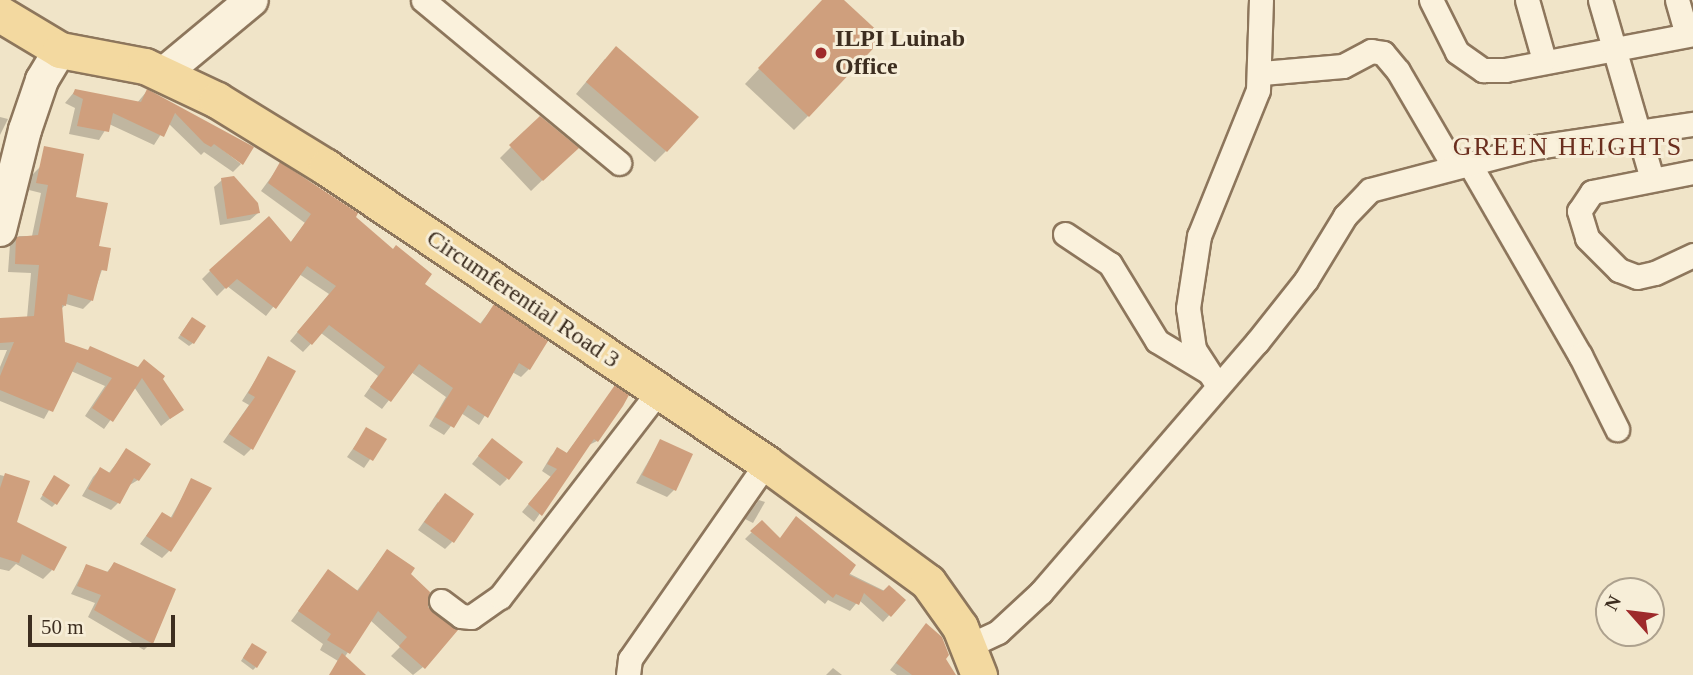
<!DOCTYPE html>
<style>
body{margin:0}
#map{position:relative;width:1693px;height:675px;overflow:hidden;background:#f0e4c8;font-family:"Times New Roman",serif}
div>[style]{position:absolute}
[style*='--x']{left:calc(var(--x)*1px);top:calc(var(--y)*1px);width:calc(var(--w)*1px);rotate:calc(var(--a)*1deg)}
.shadow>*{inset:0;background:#0003}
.building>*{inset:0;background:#cf9f7d}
.roads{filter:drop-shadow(2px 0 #8d765c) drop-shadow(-2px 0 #8d765c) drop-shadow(0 2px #8d765c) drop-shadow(0 -2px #8d765c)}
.street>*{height:23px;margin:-11.5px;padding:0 11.5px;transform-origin:11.5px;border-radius:11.5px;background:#faf1dc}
.secondary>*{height:32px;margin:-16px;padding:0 16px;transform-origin:16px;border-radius:16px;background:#faf1dc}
.primary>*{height:35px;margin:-17.5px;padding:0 17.5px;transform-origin:17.5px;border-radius:17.5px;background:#f3d9a0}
.dots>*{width:19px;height:19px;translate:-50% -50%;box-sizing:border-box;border:4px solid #f7eed8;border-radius:50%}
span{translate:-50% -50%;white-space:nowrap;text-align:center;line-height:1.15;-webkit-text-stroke:6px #f7eed8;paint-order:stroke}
.poi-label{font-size:24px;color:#3d2e20;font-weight:700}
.left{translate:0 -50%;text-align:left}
.street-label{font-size:24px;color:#3d2e20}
.neighbourhood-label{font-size:26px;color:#6b2e1e;letter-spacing:2px}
.north{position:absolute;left:1595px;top:577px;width:70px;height:70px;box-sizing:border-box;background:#f7eed8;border:2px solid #ada18e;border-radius:50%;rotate:298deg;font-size:19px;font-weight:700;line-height:28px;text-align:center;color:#3d2e20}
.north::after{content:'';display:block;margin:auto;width:24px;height:32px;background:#9e2a2b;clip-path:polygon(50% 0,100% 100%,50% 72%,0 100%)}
.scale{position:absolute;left:28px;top:615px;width:147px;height:32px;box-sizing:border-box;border:4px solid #3d2e20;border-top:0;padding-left:9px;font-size:21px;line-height:24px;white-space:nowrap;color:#3d2e20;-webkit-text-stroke:5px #f7eed8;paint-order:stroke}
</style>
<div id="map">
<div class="shadow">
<div style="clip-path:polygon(824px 0,842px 0,808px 116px,794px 130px,745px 84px)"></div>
<div style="clip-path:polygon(605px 59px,666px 151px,655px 162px,576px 94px)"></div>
<div style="clip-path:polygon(75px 91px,137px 103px,147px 91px,241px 164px,233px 172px,204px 152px,201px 155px,168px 123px,154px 145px,109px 124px,99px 140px,69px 134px,75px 108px,65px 103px)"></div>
<div style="clip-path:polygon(0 117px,8px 119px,0 135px)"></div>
<div style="clip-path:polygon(540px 118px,576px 148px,531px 191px,500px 158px)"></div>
<div style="clip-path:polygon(280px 165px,353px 218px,422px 284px,479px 325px,494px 306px,529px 369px,521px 377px,512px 372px,479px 425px,461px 413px,444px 435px,429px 426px,446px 397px,411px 372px,382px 409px,364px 396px,378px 376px,321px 333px,303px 352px,290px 341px,329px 294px,299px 274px,266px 316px,227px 286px,217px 296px,202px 279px,210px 271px,290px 243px,305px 223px,261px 191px)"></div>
<div style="clip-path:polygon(40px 167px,74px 198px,97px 247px,109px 250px,91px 301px,83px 309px,66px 304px,61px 309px,64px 343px,161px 379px,182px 409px,161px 426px,134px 387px,104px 429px,85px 416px,105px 386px,71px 371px,44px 419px,0 401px,0 367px,7px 350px,0 350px,0 319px,27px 318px,31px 273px,8px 272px,10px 244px,19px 236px,32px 236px,41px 193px,29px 190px,32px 175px)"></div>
<div style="clip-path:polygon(222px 180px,258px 213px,250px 220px,220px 225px,214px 187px)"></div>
<div style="clip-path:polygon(189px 322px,193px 343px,189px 346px,178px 338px)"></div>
<div style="clip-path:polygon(269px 359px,251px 449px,244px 456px,223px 442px,249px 405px,242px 401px)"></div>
<div style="clip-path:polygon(615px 388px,597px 441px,587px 446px,534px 522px,522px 512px,551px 477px,542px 471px,551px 456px,558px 449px,566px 454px)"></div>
<div style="clip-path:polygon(367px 429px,384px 439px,364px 468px,347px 457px)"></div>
<div style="clip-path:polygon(660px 441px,674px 490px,667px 497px,636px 483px)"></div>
<div style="clip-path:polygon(485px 448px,507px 479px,500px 486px,472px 464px)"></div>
<div style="clip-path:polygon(127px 450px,138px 480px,128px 486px,118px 503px,111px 510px,82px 496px,93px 477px,100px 469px,108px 474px)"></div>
<div style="clip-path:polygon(0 475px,28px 482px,15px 523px,52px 570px,43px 579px,16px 564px,9px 571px,0 569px)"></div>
<div style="clip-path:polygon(192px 480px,169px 551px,162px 558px,140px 544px,162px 514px,170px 519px)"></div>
<div style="clip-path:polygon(52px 481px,55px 504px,52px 507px,40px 499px)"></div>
<div style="clip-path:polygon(759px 500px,765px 502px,753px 523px,745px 519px)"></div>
<div style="clip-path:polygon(438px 502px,452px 542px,445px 549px,418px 530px)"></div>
<div style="clip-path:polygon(762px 522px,779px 539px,903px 600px,883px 622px,859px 600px,850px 611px,828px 600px,825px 604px,745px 539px)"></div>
<div style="clip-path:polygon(387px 551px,408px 575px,423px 667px,413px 675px,391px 656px,400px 647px,370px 620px,344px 658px,363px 675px,330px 675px,338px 661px,320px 650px,323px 644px,291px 621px,328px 571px,356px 592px)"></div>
<div style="clip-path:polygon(114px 564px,151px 643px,144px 650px,88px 617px,95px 603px,71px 594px,86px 566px,107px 572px)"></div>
<div style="clip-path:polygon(920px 632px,944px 659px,954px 675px,897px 675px,890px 670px)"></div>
<div style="clip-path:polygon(249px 648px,256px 667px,253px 670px,241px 661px)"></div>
<div style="clip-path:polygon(833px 668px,842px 675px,826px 675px)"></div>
</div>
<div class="building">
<div style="clip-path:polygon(822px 0,844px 0,884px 37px,809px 117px,758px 68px)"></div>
<div style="clip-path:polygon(616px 46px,699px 117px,667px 152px,586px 82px)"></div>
<div style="clip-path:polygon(75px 89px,141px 102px,147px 89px,254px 147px,243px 165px,214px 144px,211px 147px,204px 143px,175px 113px,164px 137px,113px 113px,109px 132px,77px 126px,83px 99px,73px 94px)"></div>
<div style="clip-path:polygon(540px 116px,579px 148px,543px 181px,509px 145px)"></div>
<div style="clip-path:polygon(44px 146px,84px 154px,76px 197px,108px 203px,99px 246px,111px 248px,107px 271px,101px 270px,93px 301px,68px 294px,66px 306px,62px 305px,65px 342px,88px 350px,90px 346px,138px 367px,144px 359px,165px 376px,163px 379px,184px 410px,170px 419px,142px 378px,113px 422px,92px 408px,112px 378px,77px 362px,53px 412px,0 390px,0 376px,14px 342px,0 343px,0 318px,34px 316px,39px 265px,15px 264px,16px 237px,38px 235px,48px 185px,36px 183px)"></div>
<div style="clip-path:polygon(280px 162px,358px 213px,356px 217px,393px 249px,396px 245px,432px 274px,425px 284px,481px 324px,494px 304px,548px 341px,530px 370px,519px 363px,488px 418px,468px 405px,454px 428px,435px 417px,453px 388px,419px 364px,391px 402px,370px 387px,385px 367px,329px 325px,312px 345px,297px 332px,336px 286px,307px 266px,276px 309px,237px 279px,226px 289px,209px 270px,269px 216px,291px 242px,311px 214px,268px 183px)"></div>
<div style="clip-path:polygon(234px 176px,258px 203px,260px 213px,227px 219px,221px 178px)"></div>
<div style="clip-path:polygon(192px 317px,206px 326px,194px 344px,180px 335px)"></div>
<div style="clip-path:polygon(268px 356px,296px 371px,253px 450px,229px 434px,255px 397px,248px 393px)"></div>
<div style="clip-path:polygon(615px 385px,629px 395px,623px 406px,598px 442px,594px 439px,542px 516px,528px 504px,557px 469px,547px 464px,557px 447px,567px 453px)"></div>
<div style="clip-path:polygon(366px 427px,387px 439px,373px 461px,353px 449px)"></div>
<div style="clip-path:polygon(492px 438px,523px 462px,509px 480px,478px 456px)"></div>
<div style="clip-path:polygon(660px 439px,693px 454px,676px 491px,642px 475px)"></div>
<div style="clip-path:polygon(126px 448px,151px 464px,139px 481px,134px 478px,120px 504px,88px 489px,100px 467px,110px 473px)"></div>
<div style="clip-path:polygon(5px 473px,30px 481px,17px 522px,67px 547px,54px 571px,22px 554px,19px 563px,0 557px,0 488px)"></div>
<div style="clip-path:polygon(54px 475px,70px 485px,57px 505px,42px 495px)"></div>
<div style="clip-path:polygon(191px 478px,212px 488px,171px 552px,146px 536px,162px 512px,172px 518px)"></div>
<div style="clip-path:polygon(445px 493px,474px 514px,454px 543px,424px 522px)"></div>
<div style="clip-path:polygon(796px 516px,856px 565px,849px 575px,883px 591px,889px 585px,906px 600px,891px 617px,864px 593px,859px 605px,836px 594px,833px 598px,750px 531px,762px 520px,780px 538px)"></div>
<div style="clip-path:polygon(387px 549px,415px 568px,411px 574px,430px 592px,428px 607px,458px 630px,425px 669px,399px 646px,407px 637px,378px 611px,350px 654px,327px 640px,331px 634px,298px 611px,328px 569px,358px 591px)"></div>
<div style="clip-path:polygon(114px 562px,176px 589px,153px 644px,94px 610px,101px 595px,77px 586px,86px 564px,108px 572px)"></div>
<div style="clip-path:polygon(926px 623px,942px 637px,949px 655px,946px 659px,956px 675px,912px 675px,896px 663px)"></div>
<div style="clip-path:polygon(252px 643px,267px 652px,257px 668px,243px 658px)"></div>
<div style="clip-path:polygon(342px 653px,366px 675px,329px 675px)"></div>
</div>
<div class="roads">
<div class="street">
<div style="--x:423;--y:0;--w:255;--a:39.7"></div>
<div style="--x:1431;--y:0;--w:58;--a:63.4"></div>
<div style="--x:1457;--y:52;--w:32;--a:35"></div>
<div style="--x:1483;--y:70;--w:22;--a:0"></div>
<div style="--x:1505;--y:70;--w:191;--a:-10.8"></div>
<div style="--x:1527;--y:0;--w:62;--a:74.2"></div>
<div style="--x:1600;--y:0;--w:186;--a:73.8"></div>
<div style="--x:1677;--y:0;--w:35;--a:74"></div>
<div style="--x:1262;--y:73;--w:81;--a:-4.9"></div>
<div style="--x:1343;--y:66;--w:32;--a:-28"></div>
<div style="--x:1371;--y:51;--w:12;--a:9"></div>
<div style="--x:1383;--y:53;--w:23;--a:50"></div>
<div style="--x:1398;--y:71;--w:111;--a:59.7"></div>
<div style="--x:1469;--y:163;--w:222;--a:60"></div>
<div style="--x:1580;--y:355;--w:83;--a:63.4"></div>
<div style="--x:1693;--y:172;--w:103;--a:168.8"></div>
<div style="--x:1592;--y:192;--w:23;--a:124"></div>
<div style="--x:1579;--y:211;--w:28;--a:73"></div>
<div style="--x:1587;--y:238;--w:45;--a:45"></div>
<div style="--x:1619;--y:270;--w:19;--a:21"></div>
<div style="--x:1637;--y:277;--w:18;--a:-13"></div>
<div style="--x:1655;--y:273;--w:42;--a:-25.3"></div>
<div style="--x:1065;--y:234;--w:54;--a:33.7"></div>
<div style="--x:1110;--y:264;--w:90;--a:58.6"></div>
<div style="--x:1157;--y:341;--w:58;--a:31"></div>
<div style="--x:1218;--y:386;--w:44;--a:-123"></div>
<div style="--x:1194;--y:349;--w:41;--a:-98.3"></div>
<div style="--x:1188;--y:308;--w:73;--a:-81.3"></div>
<div style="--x:1199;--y:236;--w:157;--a:-68"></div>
<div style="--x:1258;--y:90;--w:90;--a:-88.1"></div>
<div style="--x:441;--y:601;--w:25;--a:37"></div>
<div style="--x:461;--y:616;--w:10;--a:6"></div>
<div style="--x:471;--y:617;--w:35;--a:-35"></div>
<div style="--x:500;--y:597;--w:259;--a:-52.4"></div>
<div style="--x:968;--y:646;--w:33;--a:-25"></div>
<div style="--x:998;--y:632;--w:59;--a:-42.9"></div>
<div style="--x:1041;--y:592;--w:330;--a:-49.2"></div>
<div style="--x:1257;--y:342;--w:79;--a:-51.7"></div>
<div style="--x:1306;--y:280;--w:75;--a:-58.6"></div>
<div style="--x:1345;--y:216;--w:36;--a:-46"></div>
<div style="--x:1370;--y:190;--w:165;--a:-14.7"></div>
<div style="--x:1530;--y:148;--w:165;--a:-8.4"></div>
<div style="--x:628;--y:675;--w:16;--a:-83"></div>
<div style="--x:630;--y:659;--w:239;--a:-55.2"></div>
</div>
<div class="secondary">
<div style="--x:164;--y:73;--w:114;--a:-39.7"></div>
<div style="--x:0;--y:230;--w:103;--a:-76"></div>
<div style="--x:25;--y:130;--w:53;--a:-71.2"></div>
<div style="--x:42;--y:80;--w:35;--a:-59"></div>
</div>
<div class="primary">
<div style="--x:0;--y:14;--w:70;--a:31"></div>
<div style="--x:60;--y:50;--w:86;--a:10.7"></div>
<div style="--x:145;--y:66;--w:80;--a:25.3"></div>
<div style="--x:217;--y:100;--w:128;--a:31.6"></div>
<div style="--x:326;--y:167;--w:530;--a:33.93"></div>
<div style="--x:766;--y:463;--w:201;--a:36.3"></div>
<div style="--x:928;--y:582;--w:55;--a:54.6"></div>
<div style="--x:960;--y:627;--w:52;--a:68.4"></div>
</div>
</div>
<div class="dots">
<div style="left:821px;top:53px;background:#9e2a2b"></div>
</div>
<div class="poi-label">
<span class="left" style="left:835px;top:53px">ILPI Luinab<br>Office</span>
</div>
<div class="street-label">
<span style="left:523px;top:299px;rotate:34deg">Circumferential Road 3</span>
</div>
<div class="neighbourhood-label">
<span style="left:1568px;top:147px">GREEN HEIGHTS</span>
</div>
<div class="north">N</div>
<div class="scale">50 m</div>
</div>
